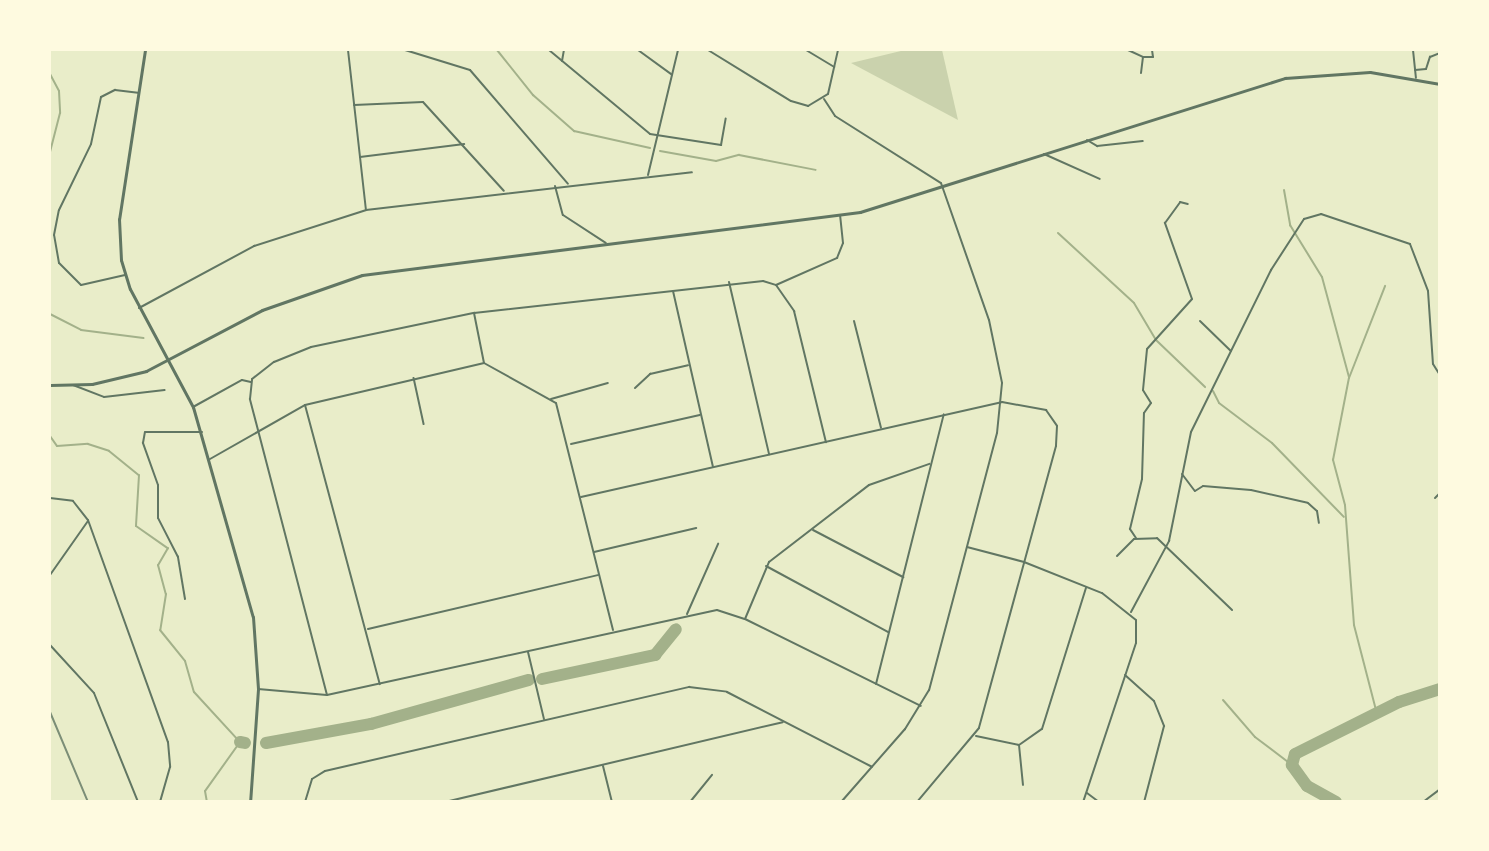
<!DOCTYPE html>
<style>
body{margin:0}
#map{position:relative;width:1489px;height:851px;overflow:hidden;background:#e9edc9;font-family:"PT Sans Narrow",sans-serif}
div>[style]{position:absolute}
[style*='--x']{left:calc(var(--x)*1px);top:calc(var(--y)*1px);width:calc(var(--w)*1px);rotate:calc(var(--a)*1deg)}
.green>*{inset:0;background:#cad2ad}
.stream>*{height:2px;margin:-1px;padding:0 1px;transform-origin:1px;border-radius:1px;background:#a3b18a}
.river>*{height:12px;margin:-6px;padding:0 6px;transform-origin:6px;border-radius:6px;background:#a3b18a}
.service>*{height:1.5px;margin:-0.75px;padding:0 0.75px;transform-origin:0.75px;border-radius:0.75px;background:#617663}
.minor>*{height:2px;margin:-1px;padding:0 1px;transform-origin:1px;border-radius:1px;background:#617663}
.tertiary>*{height:3px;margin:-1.5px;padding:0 1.5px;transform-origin:1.5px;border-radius:1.5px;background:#617663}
.rail>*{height:2px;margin:-1px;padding:0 1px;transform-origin:1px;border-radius:1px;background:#7c8e77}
span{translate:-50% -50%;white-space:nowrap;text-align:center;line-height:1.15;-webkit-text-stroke:5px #fefae0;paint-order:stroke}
.frame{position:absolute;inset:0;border:51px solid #fefae0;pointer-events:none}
</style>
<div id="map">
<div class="green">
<div style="clip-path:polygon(905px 50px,942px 50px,958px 120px,851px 63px)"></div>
</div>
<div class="stream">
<div style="--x:497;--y:50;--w:58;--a:51.3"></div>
<div style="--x:533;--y:95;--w:55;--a:41.3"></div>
<div style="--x:574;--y:131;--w:78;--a:12.6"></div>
<div style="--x:50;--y:74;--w:19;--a:62"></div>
<div style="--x:59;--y:91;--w:22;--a:87"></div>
<div style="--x:60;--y:113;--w:40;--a:104.4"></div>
<div style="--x:660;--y:151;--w:57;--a:10.1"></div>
<div style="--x:716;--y:161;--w:24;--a:-15"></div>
<div style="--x:739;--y:155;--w:78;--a:11"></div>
<div style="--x:1284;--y:190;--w:36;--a:80"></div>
<div style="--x:1290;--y:225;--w:61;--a:58.4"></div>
<div style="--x:1322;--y:277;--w:104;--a:74.9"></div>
<div style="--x:1058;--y:233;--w:103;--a:42.6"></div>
<div style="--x:1134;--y:303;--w:43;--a:59.3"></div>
<div style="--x:1156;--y:340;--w:68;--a:43.8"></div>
<div style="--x:50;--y:314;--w:35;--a:27"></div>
<div style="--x:81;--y:330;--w:63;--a:7.4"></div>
<div style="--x:1213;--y:391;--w:13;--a:63"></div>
<div style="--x:1219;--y:403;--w:66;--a:37"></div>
<div style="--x:1272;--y:443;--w:103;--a:45.8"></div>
<div style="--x:50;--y:436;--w:12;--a:55"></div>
<div style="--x:57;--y:446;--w:31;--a:-4"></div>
<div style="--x:88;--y:444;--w:22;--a:18"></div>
<div style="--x:109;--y:451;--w:38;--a:39"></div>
<div style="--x:139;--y:475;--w:51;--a:93.4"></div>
<div style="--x:136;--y:526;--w:39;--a:35"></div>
<div style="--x:168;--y:548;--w:20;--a:120"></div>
<div style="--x:158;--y:565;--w:30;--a:75"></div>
<div style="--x:166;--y:594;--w:36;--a:99"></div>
<div style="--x:160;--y:630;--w:40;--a:51"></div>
<div style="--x:185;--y:661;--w:32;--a:74"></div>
<div style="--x:194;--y:692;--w:68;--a:47.4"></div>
<div style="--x:240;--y:742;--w:60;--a:125.5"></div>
<div style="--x:205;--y:791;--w:11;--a:80"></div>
<div style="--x:1223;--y:700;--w:49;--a:49.1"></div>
<div style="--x:1255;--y:737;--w:46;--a:37.1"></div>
<div style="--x:1377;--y:714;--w:92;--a:-104.5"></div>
<div style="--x:1354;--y:625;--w:120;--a:-94.3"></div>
<div style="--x:1345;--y:505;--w:47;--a:-104.9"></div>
<div style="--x:1333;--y:460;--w:84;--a:-79"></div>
<div style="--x:1349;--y:378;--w:99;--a:-68.6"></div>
</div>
<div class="river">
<div style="--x:542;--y:679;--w:116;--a:-12"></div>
<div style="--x:655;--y:655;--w:33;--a:-51"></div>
<div style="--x:240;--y:742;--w:5;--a:11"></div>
<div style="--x:266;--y:743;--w:107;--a:-10.3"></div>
<div style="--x:371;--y:724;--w:164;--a:-15.6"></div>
<div style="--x:1336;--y:802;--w:33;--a:-151"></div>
<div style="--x:1307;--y:786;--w:26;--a:-126"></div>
<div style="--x:1292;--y:765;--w:11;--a:-75"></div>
<div style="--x:1295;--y:754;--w:116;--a:-26.6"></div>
<div style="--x:1399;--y:702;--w:43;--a:-17.6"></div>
</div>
<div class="service">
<div style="--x:414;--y:378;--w:47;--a:77.7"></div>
</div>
<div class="minor">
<div style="--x:348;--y:50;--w:161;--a:83.6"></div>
<div style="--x:405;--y:50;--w:68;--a:17.1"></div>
<div style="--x:470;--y:70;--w:150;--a:49.3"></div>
<div style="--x:549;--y:50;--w:131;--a:39.7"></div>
<div style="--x:650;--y:134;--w:72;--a:8.8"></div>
<div style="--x:721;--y:145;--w:27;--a:-80"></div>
<div style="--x:638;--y:50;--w:41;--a:36"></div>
<div style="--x:708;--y:50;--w:97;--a:31.6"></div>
<div style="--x:791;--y:101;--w:18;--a:16"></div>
<div style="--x:808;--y:106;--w:23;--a:-31"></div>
<div style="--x:828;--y:94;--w:45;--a:-77.2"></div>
<div style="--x:806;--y:50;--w:33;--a:31"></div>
<div style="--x:1128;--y:50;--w:17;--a:25"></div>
<div style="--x:1413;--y:50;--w:28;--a:84"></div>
<div style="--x:562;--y:61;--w:11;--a:-80"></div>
<div style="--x:1415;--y:70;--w:11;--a:-5"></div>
<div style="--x:1426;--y:69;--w:13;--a:-72"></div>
<div style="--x:1430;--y:57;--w:11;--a:-22"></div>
<div style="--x:1141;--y:73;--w:16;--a:-83"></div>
<div style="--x:1143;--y:57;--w:10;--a:0"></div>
<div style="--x:1153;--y:57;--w:7;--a:-98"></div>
<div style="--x:824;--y:99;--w:20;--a:57"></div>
<div style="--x:835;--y:116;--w:125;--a:32.3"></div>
<div style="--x:941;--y:183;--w:145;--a:70.7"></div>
<div style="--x:989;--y:320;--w:64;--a:78.3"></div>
<div style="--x:1002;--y:383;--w:50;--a:95.7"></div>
<div style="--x:997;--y:433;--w:266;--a:104.8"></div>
<div style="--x:929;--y:690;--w:46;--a:121.6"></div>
<div style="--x:905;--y:729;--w:97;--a:131.2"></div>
<div style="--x:354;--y:105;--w:69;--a:-2.5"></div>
<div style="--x:423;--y:102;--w:120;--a:47.7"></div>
<div style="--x:1087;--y:140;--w:12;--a:31"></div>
<div style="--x:1097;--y:146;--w:46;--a:-6.2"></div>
<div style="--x:1044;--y:154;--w:61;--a:24.1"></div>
<div style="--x:360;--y:157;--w:105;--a:-7.1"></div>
<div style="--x:648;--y:175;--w:129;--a:-76.5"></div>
<div style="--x:555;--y:186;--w:30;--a:75"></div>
<div style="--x:563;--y:215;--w:51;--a:33.1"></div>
<div style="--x:125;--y:275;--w:45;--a:167.2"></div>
<div style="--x:81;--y:285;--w:31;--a:-135"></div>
<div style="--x:59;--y:263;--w:28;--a:-100"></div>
<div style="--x:54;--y:235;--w:25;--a:-79"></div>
<div style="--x:59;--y:210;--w:73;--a:-64.1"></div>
<div style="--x:91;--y:144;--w:48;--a:-78"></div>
<div style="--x:101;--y:97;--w:16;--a:-27"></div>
<div style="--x:115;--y:90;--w:23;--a:7"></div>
<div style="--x:729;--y:282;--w:177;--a:76.9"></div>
<div style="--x:776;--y:285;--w:67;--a:-23.9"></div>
<div style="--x:837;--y:258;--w:16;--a:-68"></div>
<div style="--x:843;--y:243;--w:27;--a:-96"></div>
<div style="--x:673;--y:291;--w:180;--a:77.2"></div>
<div style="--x:139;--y:308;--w:131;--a:-28.3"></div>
<div style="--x:254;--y:246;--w:118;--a:-17.8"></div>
<div style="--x:366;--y:210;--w:328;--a:-6.6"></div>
<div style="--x:474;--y:313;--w:51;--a:78.7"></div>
<div style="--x:854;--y:321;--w:110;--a:75.8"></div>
<div style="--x:1200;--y:321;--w:43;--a:44.1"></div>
<div style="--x:73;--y:385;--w:33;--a:21"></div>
<div style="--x:104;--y:397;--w:61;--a:-6.5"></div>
<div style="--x:635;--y:388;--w:21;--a:-43"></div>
<div style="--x:650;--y:374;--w:39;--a:-13"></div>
<div style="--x:551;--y:399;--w:59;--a:-15.7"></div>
<div style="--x:305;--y:405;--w:289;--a:75"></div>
<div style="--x:193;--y:407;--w:56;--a:-28.9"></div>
<div style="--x:242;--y:380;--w:9;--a:13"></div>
<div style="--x:571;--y:444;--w:132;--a:-12.7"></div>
<div style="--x:210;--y:459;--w:109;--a:-29.6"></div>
<div style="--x:305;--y:405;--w:184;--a:-13.2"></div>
<div style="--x:484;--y:363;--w:82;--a:29.1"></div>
<div style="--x:556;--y:403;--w:234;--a:75.9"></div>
<div style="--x:1182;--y:474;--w:21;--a:53"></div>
<div style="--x:1195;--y:491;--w:9;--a:-32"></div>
<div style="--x:1203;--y:486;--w:48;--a:4.8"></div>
<div style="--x:1251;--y:490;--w:58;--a:12.8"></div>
<div style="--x:1308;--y:503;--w:12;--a:42"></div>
<div style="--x:1317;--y:511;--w:12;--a:81"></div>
<div style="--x:581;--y:497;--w:432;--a:-12.7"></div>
<div style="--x:1002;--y:402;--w:45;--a:10.3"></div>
<div style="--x:1046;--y:410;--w:19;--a:55"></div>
<div style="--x:1057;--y:426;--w:20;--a:93"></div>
<div style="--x:1056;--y:446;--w:292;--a:105.3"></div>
<div style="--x:979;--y:728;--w:97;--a:130"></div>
<div style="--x:50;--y:498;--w:23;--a:7"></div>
<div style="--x:73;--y:501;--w:24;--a:52"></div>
<div style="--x:88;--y:520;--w:236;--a:70.2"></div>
<div style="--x:168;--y:742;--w:25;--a:85"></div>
<div style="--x:170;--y:767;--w:36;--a:106"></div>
<div style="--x:1435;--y:498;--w:7;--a:-45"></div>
<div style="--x:813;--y:530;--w:102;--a:27.6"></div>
<div style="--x:1136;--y:538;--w:11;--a:-124"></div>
<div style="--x:1130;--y:529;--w:51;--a:-76.5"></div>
<div style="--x:1142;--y:479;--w:66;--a:-88.3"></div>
<div style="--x:1144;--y:413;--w:12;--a:-55"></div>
<div style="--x:1151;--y:403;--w:15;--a:-122"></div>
<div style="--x:1143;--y:390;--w:41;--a:-84.4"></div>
<div style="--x:1147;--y:349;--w:67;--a:-48"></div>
<div style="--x:1192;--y:299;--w:81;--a:-109.6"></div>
<div style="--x:1165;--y:223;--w:26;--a:-54"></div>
<div style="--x:1180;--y:202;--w:8;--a:14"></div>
<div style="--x:967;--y:547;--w:59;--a:14.7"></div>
<div style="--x:1024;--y:562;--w:84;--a:21.7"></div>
<div style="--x:1102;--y:593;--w:43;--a:38.5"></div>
<div style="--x:1136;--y:620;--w:23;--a:90"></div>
<div style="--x:1136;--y:643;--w:168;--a:108.4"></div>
<div style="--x:594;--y:552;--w:105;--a:-13.2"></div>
<div style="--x:1117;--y:556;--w:24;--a:-45"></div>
<div style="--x:1134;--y:539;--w:23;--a:-2"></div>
<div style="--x:1157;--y:538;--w:104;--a:43.8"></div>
<div style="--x:766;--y:566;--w:139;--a:28.4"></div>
<div style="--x:50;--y:575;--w:66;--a:-54.9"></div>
<div style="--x:185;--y:599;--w:43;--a:-99.5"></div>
<div style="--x:178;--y:557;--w:44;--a:-117.1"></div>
<div style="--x:158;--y:518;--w:33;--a:-90"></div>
<div style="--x:158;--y:485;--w:45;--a:-109.7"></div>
<div style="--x:143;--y:443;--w:11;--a:-80"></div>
<div style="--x:145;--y:432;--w:57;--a:0"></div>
<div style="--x:1131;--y:612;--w:81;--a:-61.8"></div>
<div style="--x:1169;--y:541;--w:111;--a:-78.6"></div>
<div style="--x:1191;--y:432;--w:181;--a:-63.7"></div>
<div style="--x:1271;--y:270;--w:61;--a:-57.1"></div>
<div style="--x:1304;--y:219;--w:18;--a:-16"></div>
<div style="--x:1321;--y:214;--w:94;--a:18.6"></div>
<div style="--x:1410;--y:244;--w:50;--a:69"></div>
<div style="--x:1428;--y:291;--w:73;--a:86.1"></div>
<div style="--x:1433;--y:364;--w:13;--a:58"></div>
<div style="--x:687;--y:614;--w:77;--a:-66.1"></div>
<div style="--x:745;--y:619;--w:62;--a:-67.2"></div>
<div style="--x:769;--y:562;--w:126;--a:-37.6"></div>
<div style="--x:869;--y:485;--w:64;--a:-19.3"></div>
<div style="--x:368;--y:629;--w:237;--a:-13.2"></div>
<div style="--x:50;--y:645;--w:65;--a:47.5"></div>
<div style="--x:94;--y:693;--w:118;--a:68"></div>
<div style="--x:528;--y:652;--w:69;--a:76.6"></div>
<div style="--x:1125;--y:675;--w:39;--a:42"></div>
<div style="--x:1154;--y:701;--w:27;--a:68"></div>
<div style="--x:1164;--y:726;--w:79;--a:104.7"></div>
<div style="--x:876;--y:684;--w:278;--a:-75.9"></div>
<div style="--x:258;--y:689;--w:69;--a:5"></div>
<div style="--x:327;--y:695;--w:399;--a:-12.3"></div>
<div style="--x:717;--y:610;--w:29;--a:18"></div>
<div style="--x:745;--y:619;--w:196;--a:26.3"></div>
<div style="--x:327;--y:695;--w:306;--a:-104.6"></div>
<div style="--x:250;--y:399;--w:20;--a:-84"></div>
<div style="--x:252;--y:379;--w:28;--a:-38"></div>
<div style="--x:274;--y:362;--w:40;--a:-22"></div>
<div style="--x:311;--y:347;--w:167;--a:-11.8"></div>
<div style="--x:474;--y:313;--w:291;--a:-6.3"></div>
<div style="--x:763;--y:281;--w:14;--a:17"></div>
<div style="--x:776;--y:285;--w:32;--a:55"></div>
<div style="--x:794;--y:311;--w:135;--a:76.3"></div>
<div style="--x:976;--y:736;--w:44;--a:11.8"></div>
<div style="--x:1019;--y:745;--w:28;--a:-35"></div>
<div style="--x:1042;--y:729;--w:148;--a:-72.7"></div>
<div style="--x:1019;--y:745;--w:40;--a:84.3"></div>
<div style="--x:603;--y:766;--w:37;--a:76"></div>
<div style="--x:1087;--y:793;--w:15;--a:37"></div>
<div style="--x:305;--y:802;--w:24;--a:-73"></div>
<div style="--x:312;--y:779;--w:15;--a:-32"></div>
<div style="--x:325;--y:771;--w:374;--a:-13"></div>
<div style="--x:689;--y:687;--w:38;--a:7"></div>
<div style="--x:727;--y:692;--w:163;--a:27.3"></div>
<div style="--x:445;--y:802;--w:347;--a:-13.3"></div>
<div style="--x:690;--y:802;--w:35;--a:-51"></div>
<div style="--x:1423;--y:802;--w:21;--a:-37"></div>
</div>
<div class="tertiary">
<div style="--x:145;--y:50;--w:171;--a:98.7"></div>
<div style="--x:119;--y:219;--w:41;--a:87.2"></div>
<div style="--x:121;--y:260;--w:30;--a:73"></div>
<div style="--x:130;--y:289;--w:134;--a:61.9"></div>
<div style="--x:193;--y:407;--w:218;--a:74.1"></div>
<div style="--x:253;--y:617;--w:72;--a:86"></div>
<div style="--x:258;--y:689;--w:113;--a:94"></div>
<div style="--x:50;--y:385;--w:42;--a:-1.4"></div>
<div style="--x:92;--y:384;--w:56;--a:-13.5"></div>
<div style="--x:146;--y:371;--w:131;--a:-27.7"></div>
<div style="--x:262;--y:310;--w:106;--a:-19.3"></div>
<div style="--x:362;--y:275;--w:502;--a:-7.21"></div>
<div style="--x:860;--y:212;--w:446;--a:-17.5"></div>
<div style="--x:1285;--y:78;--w:85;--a:-4"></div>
<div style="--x:1370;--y:72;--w:71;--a:9.7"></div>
</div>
<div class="rail">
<div style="--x:50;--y:712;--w:98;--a:67.1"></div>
</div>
<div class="frame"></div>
</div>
